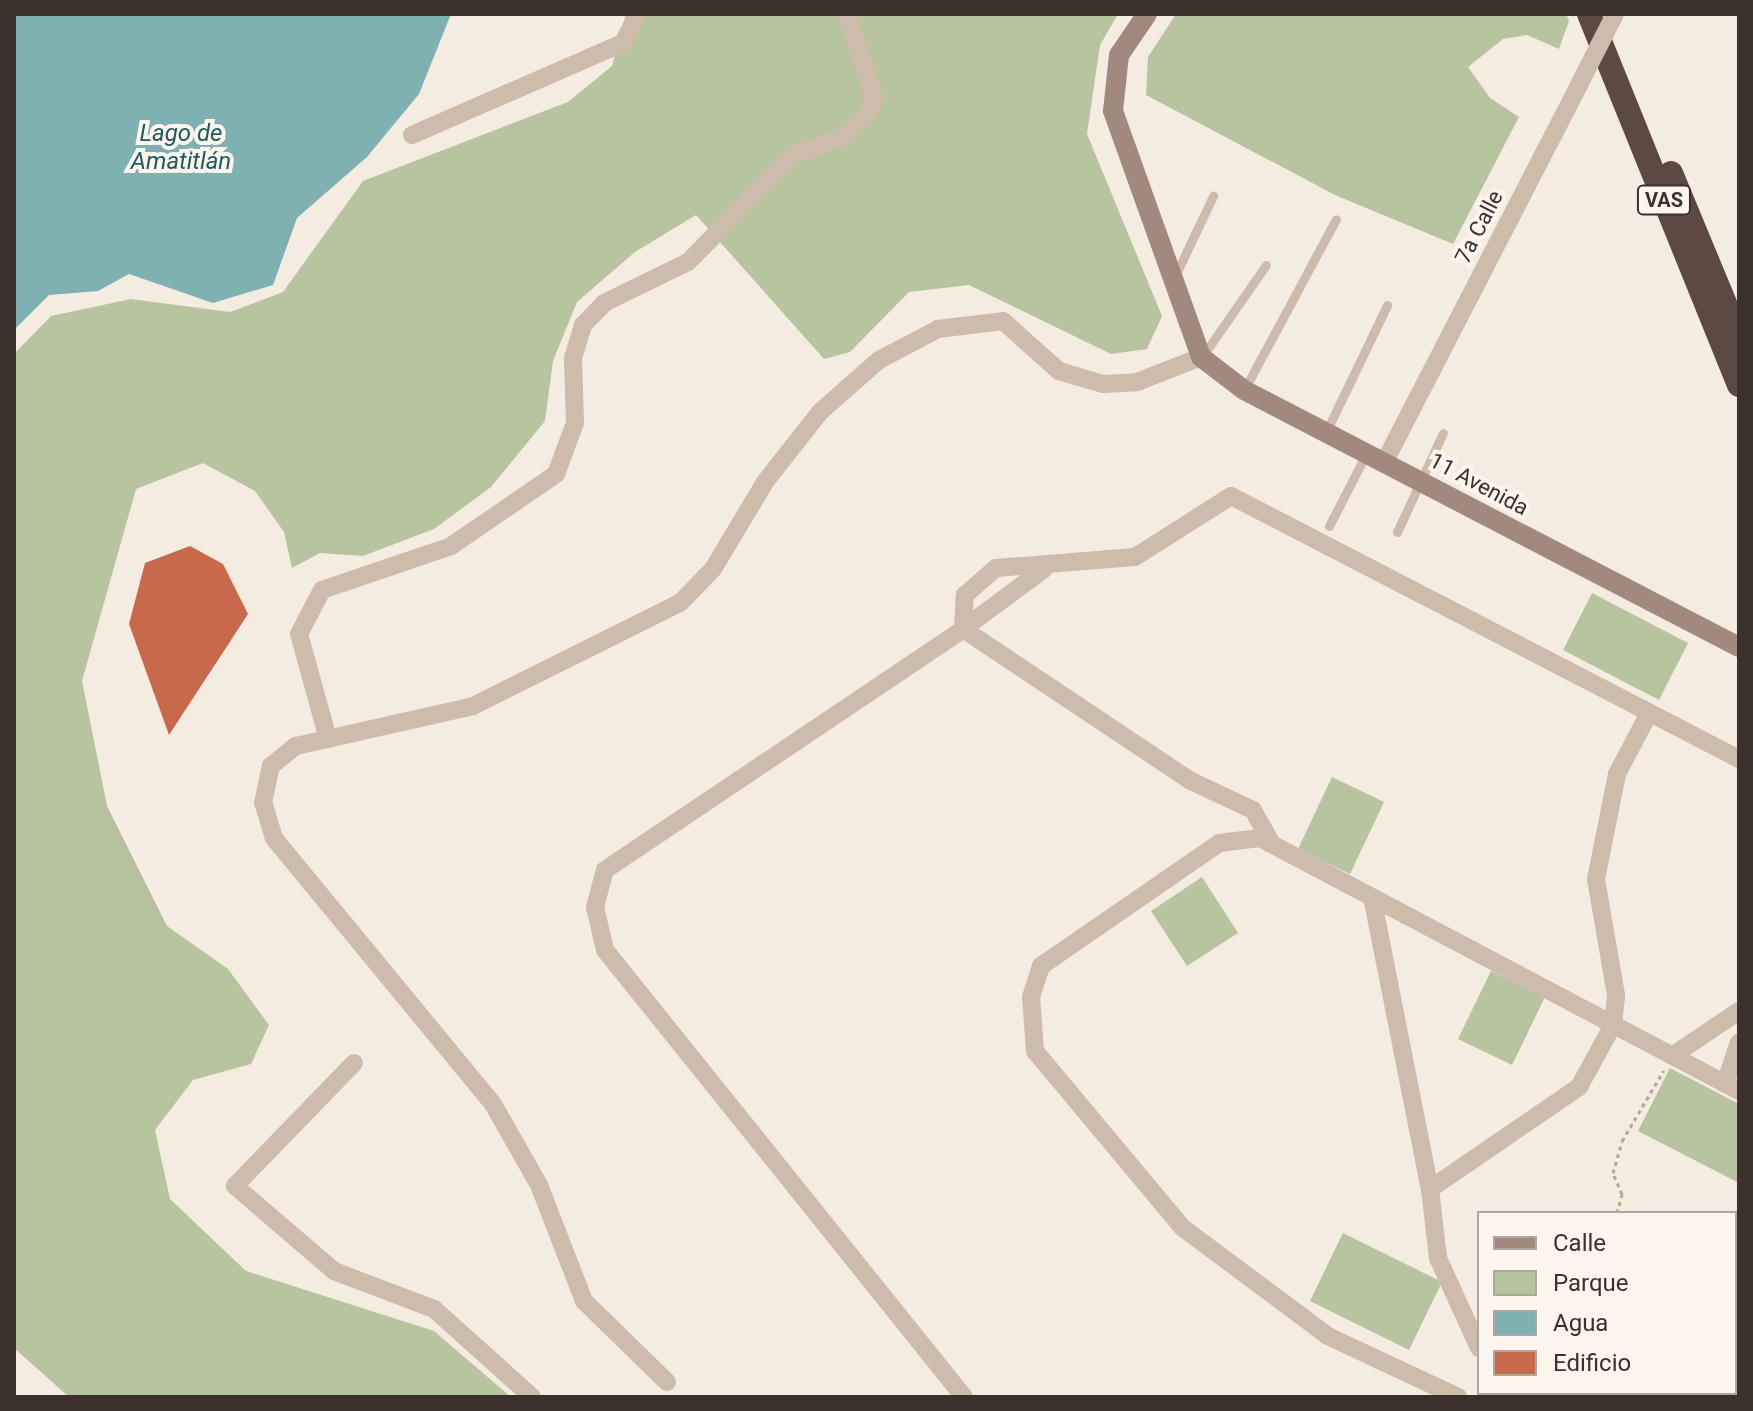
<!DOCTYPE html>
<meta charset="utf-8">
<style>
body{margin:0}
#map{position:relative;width:1753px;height:1411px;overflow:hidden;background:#f4ebe1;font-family:Roboto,sans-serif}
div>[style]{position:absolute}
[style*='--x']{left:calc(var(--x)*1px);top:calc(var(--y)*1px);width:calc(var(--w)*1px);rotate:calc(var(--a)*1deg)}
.green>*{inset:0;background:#b8c4a0}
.water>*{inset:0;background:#7fb0b2}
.building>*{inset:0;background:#c8694b}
.path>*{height:3px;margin-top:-1.5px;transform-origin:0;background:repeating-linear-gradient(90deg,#b9a596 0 4px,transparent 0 8px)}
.lane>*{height:9px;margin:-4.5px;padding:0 4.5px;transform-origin:4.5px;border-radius:4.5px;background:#cdbbac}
.street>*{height:18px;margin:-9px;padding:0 9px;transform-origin:9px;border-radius:9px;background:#cdbbac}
.secondary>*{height:20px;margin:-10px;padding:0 10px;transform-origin:10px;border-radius:10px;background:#a18a7d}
.highway>*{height:24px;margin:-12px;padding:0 12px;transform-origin:12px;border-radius:12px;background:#5c4a42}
.street-bridge>*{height:18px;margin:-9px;padding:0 9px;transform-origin:9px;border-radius:9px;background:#cdbbac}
span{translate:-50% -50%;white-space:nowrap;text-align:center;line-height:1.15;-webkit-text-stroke:8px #fbf5ee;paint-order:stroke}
.shield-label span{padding:2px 6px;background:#fbf5ee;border:2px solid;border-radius:6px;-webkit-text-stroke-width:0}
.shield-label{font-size:20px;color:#3b302b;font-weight:700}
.street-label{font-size:22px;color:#3b302b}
.water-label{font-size:24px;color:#1f5a5e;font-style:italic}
.frame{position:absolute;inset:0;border:16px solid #3b302b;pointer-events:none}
.legend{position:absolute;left:1477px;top:1211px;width:260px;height:184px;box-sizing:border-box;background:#fbf5ee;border:2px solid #aea6a0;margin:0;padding:10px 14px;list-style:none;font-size:24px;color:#3b302b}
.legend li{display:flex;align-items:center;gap:16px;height:40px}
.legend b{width:40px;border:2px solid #aea6a0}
</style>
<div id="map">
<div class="green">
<div style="clip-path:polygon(626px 14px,1118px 14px,1100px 45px,1087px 134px,1162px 316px,1147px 349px,1111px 354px,969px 285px,909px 292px,850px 352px,824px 359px,696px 215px,635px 252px,577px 302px,553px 361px,545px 421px,491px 487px,434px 529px,363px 556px,320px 553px,292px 568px,284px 532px,255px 491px,203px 463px,136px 489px,82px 681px,107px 806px,167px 926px,228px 969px,269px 1025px,251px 1064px,193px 1080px,155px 1130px,170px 1199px,246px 1271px,434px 1331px,511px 1397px,69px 1397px,14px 1348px,14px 354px,51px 316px,131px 299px,230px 312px,283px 292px,363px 181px,568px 102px,612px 66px)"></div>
<div style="clip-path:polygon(1176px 14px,1566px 14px,1569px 21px,1559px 49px,1527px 35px,1503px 39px,1468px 67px,1490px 98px,1519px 117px,1453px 244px,1335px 195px,1146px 95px,1148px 57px)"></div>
<div style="clip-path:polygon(1592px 593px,1688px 643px,1659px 700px,1563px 650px)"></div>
<div style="clip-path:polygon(1332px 777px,1384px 802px,1350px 874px,1298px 849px)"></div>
<div style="clip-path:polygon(1202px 877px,1238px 933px,1187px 966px,1151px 911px)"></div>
<div style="clip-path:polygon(1491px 971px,1545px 997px,1512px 1065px,1458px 1039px)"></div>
<div style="clip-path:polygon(1670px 1068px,1739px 1104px,1739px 1183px,1638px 1131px)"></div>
<div style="clip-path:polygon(1343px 1233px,1442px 1282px,1409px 1350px,1310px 1301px)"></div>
</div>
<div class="water">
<div style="clip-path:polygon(14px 14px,451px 14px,419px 94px,367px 157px,297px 218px,273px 285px,213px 303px,129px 274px,98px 291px,49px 295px,14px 330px)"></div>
</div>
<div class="building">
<div style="clip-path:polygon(190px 546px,223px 564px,248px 614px,169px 735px,129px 624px,145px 563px)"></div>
</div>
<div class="path">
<div style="--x:1617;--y:1213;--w:20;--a:-75"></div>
<div style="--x:1622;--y:1194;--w:23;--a:-113"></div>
<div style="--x:1613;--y:1173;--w:33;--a:-74"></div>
<div style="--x:1622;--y:1141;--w:82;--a:-59.4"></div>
</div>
<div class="lane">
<div style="--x:1175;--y:276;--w:89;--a:-64.6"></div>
<div style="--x:1202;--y:357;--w:112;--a:-55.2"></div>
<div style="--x:1244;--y:390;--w:194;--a:-61.7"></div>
<div style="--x:1326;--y:432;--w:141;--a:-64.3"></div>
<div style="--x:1329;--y:526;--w:81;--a:-62.8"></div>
<div style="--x:1397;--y:532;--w:109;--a:-65.1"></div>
</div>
<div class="street">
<div style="--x:412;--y:135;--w:230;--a:-23.6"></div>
<div style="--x:623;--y:43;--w:33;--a:-63"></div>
<div style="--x:1385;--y:461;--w:425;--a:-62.7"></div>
<div style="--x:1044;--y:569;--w:101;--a:143.5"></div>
<div style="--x:963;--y:629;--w:274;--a:33.7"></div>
<div style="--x:1191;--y:781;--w:68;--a:25.1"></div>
<div style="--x:1253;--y:810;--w:39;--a:61"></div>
<div style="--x:328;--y:739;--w:109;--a:-105.4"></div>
<div style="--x:299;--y:634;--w:50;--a:-62.4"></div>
<div style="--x:322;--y:590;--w:136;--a:-18.8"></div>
<div style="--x:451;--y:546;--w:127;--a:-34.4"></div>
<div style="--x:556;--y:474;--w:54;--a:-69.6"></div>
<div style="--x:575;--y:423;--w:65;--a:-91.8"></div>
<div style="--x:573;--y:358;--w:34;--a:-73"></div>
<div style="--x:583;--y:325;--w:30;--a:-46"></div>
<div style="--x:604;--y:303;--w:93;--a:-26"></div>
<div style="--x:688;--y:262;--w:150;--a:-45.5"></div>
<div style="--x:793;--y:155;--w:54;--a:-19.4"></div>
<div style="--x:844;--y:137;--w:33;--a:-43"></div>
<div style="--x:868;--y:115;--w:18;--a:-71"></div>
<div style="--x:874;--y:98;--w:88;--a:-107.8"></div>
<div style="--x:1373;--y:902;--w:293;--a:78.8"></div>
<div style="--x:1672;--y:1056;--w:81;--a:-33.9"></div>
<div style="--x:354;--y:1063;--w:171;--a:134.1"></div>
<div style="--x:235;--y:1186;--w:130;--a:40.6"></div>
<div style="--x:334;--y:1271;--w:107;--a:20.8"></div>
<div style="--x:434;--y:1309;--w:132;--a:41.9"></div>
<div style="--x:1725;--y:1084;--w:44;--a:-71.6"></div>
<div style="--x:1479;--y:1348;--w:99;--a:-114.5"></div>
<div style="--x:1438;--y:1258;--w:69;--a:-96.6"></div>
<div style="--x:1430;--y:1189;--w:181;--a:-34.4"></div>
<div style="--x:1579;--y:1087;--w:71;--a:-61.3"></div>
<div style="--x:1613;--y:1025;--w:30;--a:-84"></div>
<div style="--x:1616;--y:995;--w:118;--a:-99.8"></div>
<div style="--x:1596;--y:879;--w:107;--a:-78.7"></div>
<div style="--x:1617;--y:774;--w:69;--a:-62.3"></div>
<div style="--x:667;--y:1382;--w:116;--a:-135.7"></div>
<div style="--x:584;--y:1301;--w:124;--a:-111.2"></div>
<div style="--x:539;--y:1185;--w:93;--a:-119.6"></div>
<div style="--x:493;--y:1104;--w:345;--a:-129.5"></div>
<div style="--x:274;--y:838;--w:37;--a:-107"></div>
<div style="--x:263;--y:803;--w:38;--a:-78"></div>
<div style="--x:271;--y:766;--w:32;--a:-39"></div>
<div style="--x:296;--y:746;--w:181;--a:-12.7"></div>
<div style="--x:473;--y:706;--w:231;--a:-26.5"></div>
<div style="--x:680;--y:603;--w:47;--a:-45.9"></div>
<div style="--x:713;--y:569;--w:101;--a:-59.1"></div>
<div style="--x:765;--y:482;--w:89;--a:-51.8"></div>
<div style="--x:820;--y:412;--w:79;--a:-41.4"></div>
<div style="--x:879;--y:360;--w:67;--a:-27.7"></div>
<div style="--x:938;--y:329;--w:65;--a:-7"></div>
<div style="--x:1003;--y:321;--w:75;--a:41.8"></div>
<div style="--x:1059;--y:371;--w:46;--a:16.5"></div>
<div style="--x:1103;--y:384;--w:34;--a:-3"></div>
<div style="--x:1137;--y:382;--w:69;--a:-21.3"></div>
<div style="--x:1499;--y:1393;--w:4;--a:63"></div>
<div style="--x:964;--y:1397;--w:573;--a:-128.77"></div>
<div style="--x:605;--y:950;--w:44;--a:-103.1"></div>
<div style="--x:595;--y:907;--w:38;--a:-75"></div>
<div style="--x:605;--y:870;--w:432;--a:-33.9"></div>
<div style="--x:963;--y:629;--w:34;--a:-87"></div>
<div style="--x:965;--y:595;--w:41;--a:-41.1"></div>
<div style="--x:996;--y:568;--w:139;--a:-4.5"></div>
<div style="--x:1135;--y:557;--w:114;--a:-32.4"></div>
<div style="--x:1231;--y:496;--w:572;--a:27.37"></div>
<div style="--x:1458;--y:1397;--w:144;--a:-154.9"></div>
<div style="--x:1328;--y:1336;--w:182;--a:-143.3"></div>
<div style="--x:1182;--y:1227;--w:229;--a:-129.9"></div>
<div style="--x:1035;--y:1051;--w:54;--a:-94.2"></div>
<div style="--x:1031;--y:997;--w:33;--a:-72"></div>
<div style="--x:1041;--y:966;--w:216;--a:-34.6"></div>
<div style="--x:1219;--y:843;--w:41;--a:-7"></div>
<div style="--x:1260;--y:838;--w:542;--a:27.84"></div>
</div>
<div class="secondary">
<div style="--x:1147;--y:14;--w:50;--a:124.3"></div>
<div style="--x:1119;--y:55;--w:56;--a:96.1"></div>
<div style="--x:1113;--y:111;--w:261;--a:70.3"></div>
<div style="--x:1201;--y:357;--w:54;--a:37.5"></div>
<div style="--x:1244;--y:390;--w:558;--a:27.44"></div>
</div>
<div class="highway">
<div style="--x:1589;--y:14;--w:400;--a:68"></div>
<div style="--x:1671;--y:173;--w:178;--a:67.5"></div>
</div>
<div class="street-bridge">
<div style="--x:1580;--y:83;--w:77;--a:-63.1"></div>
</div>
<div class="shield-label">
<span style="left:1664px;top:200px">VAS</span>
</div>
<div class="street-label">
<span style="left:1479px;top:227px;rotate:-63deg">7a Calle</span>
<span style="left:1479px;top:484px;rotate:28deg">11 Avenida</span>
</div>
<div class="water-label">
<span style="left:181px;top:148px">Lago de<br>Amatitlán</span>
</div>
<div class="frame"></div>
<ul class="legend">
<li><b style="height:10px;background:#a18a7d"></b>Calle</li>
<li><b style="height:22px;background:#b8c4a0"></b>Parque</li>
<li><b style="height:22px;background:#7fb0b2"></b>Agua</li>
<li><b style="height:22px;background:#c8694b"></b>Edificio</li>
</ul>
</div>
